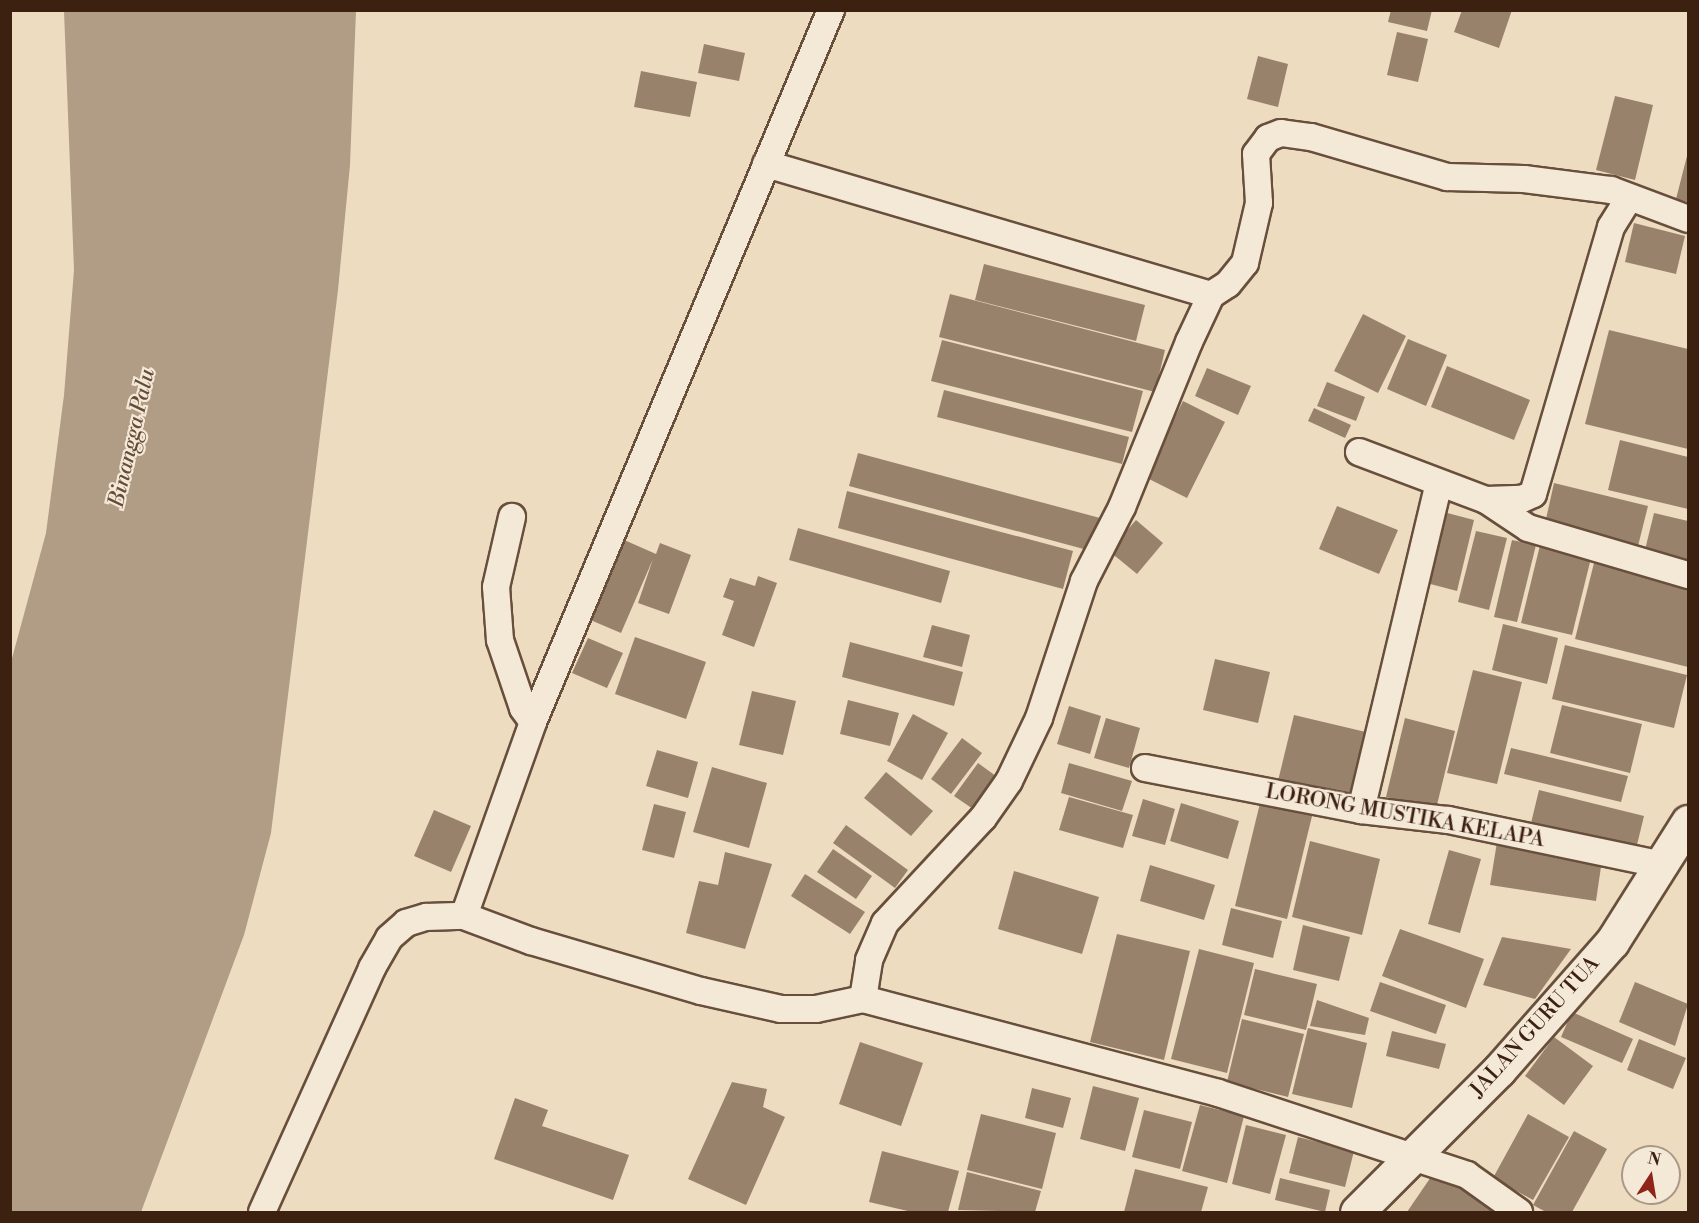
<!DOCTYPE html>
<style>
body{margin:0}
#map{position:relative;width:1699px;height:1223px;overflow:hidden;background:#eedcc1;font-family:"Libre Bodoni",serif}
div>[style]{position:absolute}
[style*='--x']{left:calc(var(--x)*1px);top:calc(var(--y)*1px);width:calc(var(--w)*1px);rotate:calc(var(--a)*1deg)}
.water>*{inset:0;background:#b19c85}
.building>*{inset:0;background:#99826c}
.roads{filter:drop-shadow(2px 0 #684f3c) drop-shadow(-2px 0 #684f3c) drop-shadow(0 2px #684f3c) drop-shadow(0 -2px #684f3c)}
.street>*{height:26px;margin:-13px;padding:0 13px;transform-origin:13px;border-radius:13px;background:#f4e8d7}
.secondary>*{height:33px;margin:-16.5px;padding:0 16.5px;transform-origin:16.5px;border-radius:16.5px;background:#f4e8d7}
span{translate:-50% -50%;white-space:nowrap;text-align:center;line-height:1.15;-webkit-text-stroke:4.5px #f4e8d7;paint-order:stroke}
.street-label{font-size:21px;color:#3c2010}
.water-label{font-size:22px;color:#654b39;font-style:italic}
.frame{position:absolute;inset:0;border:12px solid #3c2010;pointer-events:none}
.north{position:absolute;left:1621px;top:1145px;width:60px;height:60px;box-sizing:border-box;background:#f4e8d7;border:2px solid #aa9887;border-radius:50%;rotate:12deg;font-size:16px;font-weight:700;line-height:24px;text-align:center;color:#3c2010}
.north::after{content:'';display:block;margin:auto;width:21px;height:27px;background:#8f2418;clip-path:polygon(50% 0,100% 100%,50% 72%,0 100%)}
</style>
<div id="map">
<div class="water">
<div style="clip-path:polygon(64px 11px,356px 11px,350px 165px,338px 290px,271px 833px,244px 935px,141px 1212px,11px 1212px,11px 662px,46px 533px,64px 395px,74px 270px)"></div>
</div>
<div class="building">
<div style="clip-path:polygon(1391px 10px,1432px 10px,1427px 31px,1388px 22px)"></div>
<div style="clip-path:polygon(1462px 10px,1512px 10px,1499px 48px,1454px 32px)"></div>
<div style="clip-path:polygon(1397px 32px,1428px 39px,1418px 82px,1387px 75px)"></div>
<div style="clip-path:polygon(704px 44px,745px 53px,739px 81px,698px 73px)"></div>
<div style="clip-path:polygon(1258px 56px,1288px 64px,1278px 107px,1247px 99px)"></div>
<div style="clip-path:polygon(641px 71px,697px 82px,690px 117px,634px 107px)"></div>
<div style="clip-path:polygon(1615px 96px,1653px 105px,1635px 180px,1596px 170px)"></div>
<div style="clip-path:polygon(1688px 152px,1688px 202px,1676px 199px)"></div>
<div style="clip-path:polygon(1634px 223px,1685px 236px,1676px 274px,1625px 262px)"></div>
<div style="clip-path:polygon(984px 264px,1145px 305px,1136px 341px,975px 300px)"></div>
<div style="clip-path:polygon(950px 294px,1165px 350px,1155px 392px,939px 337px)"></div>
<div style="clip-path:polygon(1363px 314px,1406px 336px,1378px 393px,1334px 371px)"></div>
<div style="clip-path:polygon(1609px 330px,1688px 349px,1688px 449px,1585px 424px)"></div>
<div style="clip-path:polygon(1408px 339px,1447px 355px,1426px 406px,1387px 389px)"></div>
<div style="clip-path:polygon(942px 340px,1143px 391px,1132px 432px,931px 381px)"></div>
<div style="clip-path:polygon(1447px 366px,1530px 400px,1514px 440px,1431px 407px)"></div>
<div style="clip-path:polygon(1207px 368px,1251px 386px,1238px 415px,1195px 396px)"></div>
<div style="clip-path:polygon(1327px 382px,1365px 397px,1356px 421px,1317px 406px)"></div>
<div style="clip-path:polygon(944px 390px,1129px 437px,1122px 464px,937px 417px)"></div>
<div style="clip-path:polygon(1183px 401px,1225px 422px,1187px 498px,1145px 477px)"></div>
<div style="clip-path:polygon(1314px 408px,1351px 425px,1345px 438px,1308px 421px)"></div>
<div style="clip-path:polygon(1620px 440px,1688px 457px,1688px 509px,1608px 490px)"></div>
<div style="clip-path:polygon(858px 453px,1100px 518px,1091px 551px,849px 486px)"></div>
<div style="clip-path:polygon(1554px 483px,1648px 506px,1637px 550px,1544px 528px)"></div>
<div style="clip-path:polygon(847px 491px,1073px 551px,1063px 589px,838px 528px)"></div>
<div style="clip-path:polygon(1337px 506px,1398px 530px,1379px 574px,1319px 549px)"></div>
<div style="clip-path:polygon(1436px 510px,1474px 520px,1457px 591px,1419px 581px)"></div>
<div style="clip-path:polygon(1654px 513px,1688px 521px,1688px 570px,1643px 558px)"></div>
<div style="clip-path:polygon(1136px 520px,1163px 543px,1137px 574px,1109px 551px)"></div>
<div style="clip-path:polygon(798px 528px,950px 571px,941px 603px,789px 560px)"></div>
<div style="clip-path:polygon(1476px 531px,1507px 538px,1489px 610px,1458px 602px)"></div>
<div style="clip-path:polygon(622px 539px,656px 554px,660px 543px,691px 555px,669px 614px,638px 603px,653px 559px,621px 633px,588px 619px)"></div>
<div style="clip-path:polygon(1512px 540px,1536px 545px,1517px 622px,1494px 617px)"></div>
<div style="clip-path:polygon(1541px 541px,1592px 554px,1572px 635px,1521px 623px)"></div>
<div style="clip-path:polygon(1595px 559px,1688px 582px,1688px 667px,1575px 639px)"></div>
<div style="clip-path:polygon(758px 576px,777px 583px,754px 647px,722px 635px,734px 601px,723px 597px,730px 578px,755px 586px)"></div>
<div style="clip-path:polygon(1503px 624px,1558px 638px,1547px 684px,1492px 670px)"></div>
<div style="clip-path:polygon(932px 625px,970px 635px,962px 667px,923px 657px)"></div>
<div style="clip-path:polygon(635px 637px,706px 662px,686px 719px,615px 694px)"></div>
<div style="clip-path:polygon(588px 638px,623px 653px,607px 688px,572px 673px)"></div>
<div style="clip-path:polygon(850px 642px,963px 672px,954px 706px,842px 677px)"></div>
<div style="clip-path:polygon(1565px 645px,1687px 675px,1674px 728px,1552px 699px)"></div>
<div style="clip-path:polygon(1215px 659px,1270px 672px,1258px 723px,1203px 710px)"></div>
<div style="clip-path:polygon(1473px 670px,1522px 682px,1497px 784px,1447px 773px)"></div>
<div style="clip-path:polygon(752px 691px,796px 701px,783px 755px,739px 745px)"></div>
<div style="clip-path:polygon(848px 700px,899px 713px,890px 746px,840px 734px)"></div>
<div style="clip-path:polygon(1562px 705px,1642px 724px,1630px 773px,1550px 753px)"></div>
<div style="clip-path:polygon(1069px 706px,1101px 716px,1090px 754px,1057px 744px)"></div>
<div style="clip-path:polygon(913px 714px,948px 733px,922px 780px,887px 761px)"></div>
<div style="clip-path:polygon(1294px 715px,1370px 733px,1353px 804px,1277px 785px)"></div>
<div style="clip-path:polygon(1106px 718px,1140px 728px,1129px 768px,1094px 758px)"></div>
<div style="clip-path:polygon(1405px 718px,1455px 731px,1436px 809px,1386px 797px)"></div>
<div style="clip-path:polygon(962px 738px,982px 753px,951px 794px,931px 779px)"></div>
<div style="clip-path:polygon(1511px 748px,1628px 776px,1621px 802px,1504px 774px)"></div>
<div style="clip-path:polygon(657px 750px,698px 762px,688px 798px,646px 786px)"></div>
<div style="clip-path:polygon(978px 763px,1000px 779px,976px 811px,954px 796px)"></div>
<div style="clip-path:polygon(1069px 763px,1132px 781px,1122px 811px,1061px 793px)"></div>
<div style="clip-path:polygon(712px 767px,767px 783px,749px 848px,693px 832px)"></div>
<div style="clip-path:polygon(886px 772px,933px 811px,911px 836px,864px 798px)"></div>
<div style="clip-path:polygon(1539px 790px,1644px 816px,1636px 849px,1531px 823px)"></div>
<div style="clip-path:polygon(1069px 797px,1133px 815px,1123px 848px,1059px 830px)"></div>
<div style="clip-path:polygon(1143px 799px,1175px 809px,1165px 845px,1132px 836px)"></div>
<div style="clip-path:polygon(1261px 799px,1313px 812px,1287px 919px,1235px 906px)"></div>
<div style="clip-path:polygon(1181px 803px,1239px 821px,1228px 859px,1170px 841px)"></div>
<div style="clip-path:polygon(654px 804px,686px 812px,674px 858px,642px 850px)"></div>
<div style="clip-path:polygon(434px 810px,471px 826px,451px 872px,414px 856px)"></div>
<div style="clip-path:polygon(846px 825px,908px 870px,895px 888px,833px 843px)"></div>
<div style="clip-path:polygon(1498px 836px,1603px 853px,1596px 901px,1490px 885px)"></div>
<div style="clip-path:polygon(1310px 841px,1380px 859px,1362px 935px,1292px 917px)"></div>
<div style="clip-path:polygon(833px 849px,872px 876px,856px 899px,817px 872px)"></div>
<div style="clip-path:polygon(1449px 850px,1481px 859px,1460px 933px,1428px 924px)"></div>
<div style="clip-path:polygon(725px 852px,772px 864px,745px 949px,686px 933px,699px 881px,718px 885px)"></div>
<div style="clip-path:polygon(1150px 865px,1215px 885px,1204px 920px,1140px 901px)"></div>
<div style="clip-path:polygon(1014px 871px,1099px 897px,1082px 954px,998px 929px)"></div>
<div style="clip-path:polygon(805px 874px,865px 912px,850px 934px,791px 896px)"></div>
<div style="clip-path:polygon(1231px 908px,1282px 921px,1273px 958px,1222px 945px)"></div>
<div style="clip-path:polygon(1303px 925px,1350px 937px,1339px 981px,1293px 970px)"></div>
<div style="clip-path:polygon(1400px 929px,1484px 959px,1466px 1008px,1382px 976px)"></div>
<div style="clip-path:polygon(1117px 934px,1190px 951px,1164px 1060px,1090px 1042px)"></div>
<div style="clip-path:polygon(1502px 937px,1571px 949px,1535px 999px,1483px 985px)"></div>
<div style="clip-path:polygon(1199px 949px,1254px 963px,1227px 1073px,1171px 1059px)"></div>
<div style="clip-path:polygon(1255px 969px,1317px 984px,1306px 1030px,1244px 1015px)"></div>
<div style="clip-path:polygon(1380px 982px,1446px 1005px,1436px 1034px,1370px 1011px)"></div>
<div style="clip-path:polygon(1635px 982px,1688px 1004px,1675px 1046px,1619px 1022px)"></div>
<div style="clip-path:polygon(1317px 1000px,1369px 1018px,1365px 1035px,1310px 1026px)"></div>
<div style="clip-path:polygon(1572px 1012px,1633px 1039px,1622px 1063px,1561px 1037px)"></div>
<div style="clip-path:polygon(1242px 1019px,1304px 1034px,1288px 1097px,1227px 1082px)"></div>
<div style="clip-path:polygon(1308px 1028px,1367px 1043px,1352px 1108px,1292px 1094px)"></div>
<div style="clip-path:polygon(1392px 1031px,1446px 1044px,1439px 1069px,1386px 1056px)"></div>
<div style="clip-path:polygon(1554px 1037px,1593px 1066px,1564px 1105px,1525px 1076px)"></div>
<div style="clip-path:polygon(1639px 1039px,1686px 1058px,1673px 1089px,1627px 1070px)"></div>
<div style="clip-path:polygon(860px 1042px,923px 1063px,901px 1126px,839px 1104px)"></div>
<div style="clip-path:polygon(732px 1082px,767px 1089px,763px 1107px,785px 1117px,746px 1205px,688px 1179px)"></div>
<div style="clip-path:polygon(1093px 1086px,1139px 1098px,1125px 1151px,1080px 1139px)"></div>
<div style="clip-path:polygon(1032px 1088px,1071px 1098px,1063px 1128px,1025px 1118px)"></div>
<div style="clip-path:polygon(515px 1098px,548px 1110px,542px 1126px,629px 1155px,613px 1200px,494px 1159px)"></div>
<div style="clip-path:polygon(1200px 1105px,1244px 1116px,1227px 1183px,1182px 1171px)"></div>
<div style="clip-path:polygon(1144px 1110px,1192px 1122px,1180px 1169px,1132px 1157px)"></div>
<div style="clip-path:polygon(981px 1114px,1056px 1133px,1042px 1189px,967px 1170px)"></div>
<div style="clip-path:polygon(1528px 1114px,1569px 1137px,1533px 1200px,1493px 1178px)"></div>
<div style="clip-path:polygon(1246px 1125px,1286px 1135px,1270px 1194px,1232px 1184px)"></div>
<div style="clip-path:polygon(1574px 1131px,1607px 1149px,1572px 1212px,1546px 1212px,1533px 1205px)"></div>
<div style="clip-path:polygon(1298px 1137px,1354px 1151px,1345px 1187px,1289px 1173px)"></div>
<div style="clip-path:polygon(882px 1151px,959px 1171px,948px 1212px,912px 1212px,869px 1202px)"></div>
<div style="clip-path:polygon(1135px 1169px,1208px 1187px,1201px 1212px,1124px 1212px)"></div>
<div style="clip-path:polygon(1435px 1171px,1497px 1212px,1407px 1212px)"></div>
<div style="clip-path:polygon(967px 1172px,1041px 1191px,1035px 1212px,958px 1210px)"></div>
<div style="clip-path:polygon(1280px 1178px,1330px 1190px,1325px 1212px,1275px 1200px)"></div>
</div>
<div class="roads">
<div class="street">
<div style="--x:766;--y:164;--w:464;--a:16.4"></div>
<div style="--x:1359;--y:452;--w:136;--a:20.7"></div>
<div style="--x:1486;--y:500;--w:50;--a:33.7"></div>
<div style="--x:1528;--y:528;--w:167;--a:16.4"></div>
<div style="--x:1486;--y:500;--w:36;--a:-2"></div>
<div style="--x:1522;--y:499;--w:12;--a:-24"></div>
<div style="--x:1533;--y:494;--w:278;--a:-73.7"></div>
<div style="--x:1611;--y:227;--w:34;--a:-58"></div>
<div style="--x:533;--y:722;--w:772;--a:-67.29"></div>
<div style="--x:1145;--y:768;--w:220;--a:11"></div>
<div style="--x:1361;--y:810;--w:88;--a:6.6"></div>
<div style="--x:1448;--y:820;--w:221;--a:11.8"></div>
<div style="--x:1361;--y:810;--w:336;--a:-76.6"></div>
<div style="--x:464;--y:916;--w:206;--a:-70.4"></div>
<div style="--x:533;--y:722;--w:17;--a:-126"></div>
<div style="--x:523;--y:708;--w:72;--a:-108.7"></div>
<div style="--x:500;--y:640;--w:53;--a:-94.3"></div>
<div style="--x:496;--y:587;--w:72;--a:-77.1"></div>
<div style="--x:863;--y:999;--w:39;--a:-81"></div>
<div style="--x:869;--y:960;--w:40;--a:-66.6"></div>
<div style="--x:885;--y:923;--w:144;--a:-47"></div>
<div style="--x:983;--y:818;--w:45;--a:-54.9"></div>
<div style="--x:1009;--y:781;--w:70;--a:-64.5"></div>
<div style="--x:1039;--y:718;--w:144;--a:-71.8"></div>
<div style="--x:1084;--y:581;--w:83;--a:-62.8"></div>
<div style="--x:1122;--y:507;--w:178;--a:-67.9"></div>
<div style="--x:1189;--y:342;--w:52;--a:-64.9"></div>
<div style="--x:1211;--y:295;--w:20;--a:-33"></div>
<div style="--x:1228;--y:284;--w:27;--a:-51"></div>
<div style="--x:1245;--y:263;--w:62;--a:-76.9"></div>
<div style="--x:1259;--y:203;--w:49;--a:-93.5"></div>
<div style="--x:1256;--y:154;--w:20;--a:-53"></div>
<div style="--x:1268;--y:138;--w:14;--a:-21"></div>
<div style="--x:1281;--y:133;--w:30;--a:8"></div>
<div style="--x:1311;--y:137;--w:142;--a:16.4"></div>
<div style="--x:1447;--y:177;--w:77;--a:1.5"></div>
<div style="--x:1524;--y:179;--w:88;--a:7.2"></div>
<div style="--x:1611;--y:190;--w:82;--a:20.6"></div>
<div style="--x:262;--y:1212;--w:268;--a:-65.7"></div>
<div style="--x:372;--y:968;--w:34;--a:-60"></div>
<div style="--x:389;--y:938;--w:23;--a:-41"></div>
<div style="--x:406;--y:923;--w:21;--a:-17"></div>
<div style="--x:426;--y:917;--w:38;--a:-2"></div>
<div style="--x:464;--y:916;--w:72;--a:20.5"></div>
<div style="--x:531;--y:941;--w:177;--a:16.4"></div>
<div style="--x:701;--y:991;--w:82;--a:12.7"></div>
<div style="--x:781;--y:1009;--w:35;--a:0"></div>
<div style="--x:816;--y:1009;--w:48;--a:-12"></div>
<div style="--x:863;--y:999;--w:367;--a:14.8"></div>
<div style="--x:1218;--y:1093;--w:262;--a:18.2"></div>
<div style="--x:1467;--y:1175;--w:64;--a:35.4"></div>
</div>
<div class="secondary">
<div style="--x:1357;--y:1212;--w:201;--a:-45"></div>
<div style="--x:1499;--y:1070;--w:171;--a:-48.6"></div>
<div style="--x:1612;--y:942;--w:142;--a:-57.7"></div>
</div>
</div>
<div class="street-label">
<span style="left:1405px;top:816px;rotate:10deg">LORONG MUSTIKA KELAPA</span>
<span style="left:1535px;top:1027px;rotate:-48deg">JALAN GURU TUA</span>
</div>
<div class="water-label">
<span style="left:132px;top:438px;rotate:-77deg">Binangga Palu</span>
</div>
<div class="frame"></div>
<div class="north">N</div>
</div>
